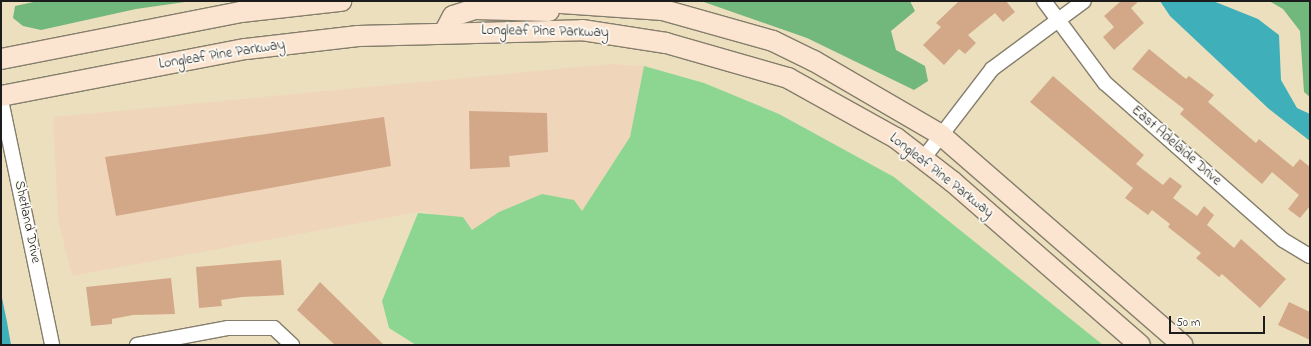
<!DOCTYPE html>
<style>
body{margin:0}
#map{position:relative;width:1311px;height:346px;overflow:hidden;background:#ecdfbd;font-family:"Indie Flower",sans-serif}
div>[style]{position:absolute}
[style*='--x']{left:calc(var(--x)*1px);top:calc(var(--y)*1px);width:calc(var(--w)*1px);rotate:calc(var(--a)*1deg)}
.built>*{inset:0;background:#efd6bb}
.green>*{inset:0;background:#8dd692}
.forest>*{inset:0;background:#72b77c}
.water>*{inset:0;background:#3fafba}
.building>*{inset:0;background:#d3a888}
.roads{filter:drop-shadow(1px 0 #847e6c) drop-shadow(-1px 0 #847e6c) drop-shadow(0 1px #847e6c) drop-shadow(0 -1px #847e6c)}
.minor>*{height:14px;margin:-7px;padding:0 7px;transform-origin:7px;border-radius:7px;background:#fff}
.secondary>*{height:20px;margin:-10px;padding:0 10px;transform-origin:10px;border-radius:10px;background:#fce5d0}
span{translate:-50% -50%;white-space:nowrap;text-align:center;line-height:1.15;-webkit-text-stroke:3.5px #fdfcf7;paint-order:stroke}
.street-label{font-size:14px;color:#1c1c1c}
.frame{position:absolute;inset:0;border:2px solid #1c1c1c;pointer-events:none}
.scale{position:absolute;left:1169px;top:316px;width:96px;height:18px;box-sizing:border-box;border:2px solid #1c1c1c;border-top:0;padding-left:5px;font-size:12px;line-height:14px;white-space:nowrap;color:#1c1c1c;-webkit-text-stroke:3px #fdfcf7;paint-order:stroke}
</style>
<div id="map">
<div class="built">
<div style="clip-path:polygon(609px 64px,644px 66px,630px 137px,582px 212px,472px 230px,424px 211px,72px 276px,58px 220px,53px 117px)"></div>
</div>
<div class="green">
<div style="clip-path:polygon(644px 66px,704px 83px,779px 114px,894px 177px,1103px 345px,416px 345px,389px 328px,382px 301px,418px 213px,463px 217px,472px 230px,499px 212px,542px 194px,574px 200px,582px 211px,630px 137px)"></div>
</div>
<div class="forest">
<div style="clip-path:polygon(38px 1px,192px 1px,136px 9px,41px 30px,23px 26px,13px 18px,15px 6px)"></div>
<div style="clip-path:polygon(701px 1px,910px 1px,915px 11px,891px 31px,896px 50px,925px 66px,928px 81px,914px 90px,807px 38px)"></div>
<div style="clip-path:polygon(1269px 1px,1310px 1px,1310px 97px,1304px 92px,1300px 31px,1283px 9px)"></div>
</div>
<div class="water">
<div style="clip-path:polygon(1160px 1px,1213px 1px,1258px 19px,1279px 35px,1281px 80px,1297px 108px,1310px 114px,1310px 141px,1269px 109px,1170px 16px)"></div>
<div style="clip-path:polygon(1px 293px,7px 322px,11px 345px,1px 345px)"></div>
</div>
<div class="building">
<div style="clip-path:polygon(959px 1px,1006px 1px,1015px 12px,1003px 22px,995px 13px,968px 35px,976px 43px,965px 54px,959px 49px,944px 65px,923px 45px,941px 27px,936px 23px)"></div>
<div style="clip-path:polygon(1121px 1px,1139px 1px,1131px 8px,1144px 23px,1114px 50px,1103px 37px,1114px 27px,1104px 16px)"></div>
<div style="clip-path:polygon(1149px 49px,1186px 79px,1189px 76px,1214px 95px,1208px 102px,1256px 143px,1259px 139px,1293px 167px,1300px 159px,1310px 167px,1310px 206px,1300px 218px,1288px 209px,1299px 195px,1272px 172px,1262px 184px,1180px 114px,1184px 109px,1132px 69px)"></div>
<div style="clip-path:polygon(1053px 76px,1144px 155px,1136px 164px,1163px 185px,1170px 177px,1182px 186px,1173px 198px,1197px 216px,1204px 206px,1214px 215px,1207px 225px,1234px 248px,1241px 239px,1286px 279px,1260px 308px,1222px 274px,1219px 277px,1196px 258px,1201px 253px,1168px 227px,1170px 224px,1152px 210px,1148px 215px,1125px 198px,1133px 188px,1030px 102px)"></div>
<div style="clip-path:polygon(469px 111px,547px 113px,548px 152px,509px 156px,510px 167px,470px 169px)"></div>
<div style="clip-path:polygon(384px 117px,391px 166px,116px 216px,105px 157px)"></div>
<div style="clip-path:polygon(281px 260px,284px 295px,242px 297px,221px 300px,222px 306px,199px 308px,196px 267px)"></div>
<div style="clip-path:polygon(171px 278px,175px 314px,133px 315px,112px 319px,112px 324px,91px 326px,86px 287px)"></div>
<div style="clip-path:polygon(320px 282px,384px 345px,335px 345px,297px 310px)"></div>
<div style="clip-path:polygon(1289px 302px,1310px 312px,1310px 340px,1278px 325px)"></div>
</div>
<div class="roads">
<div class="minor">
<div style="--x:1044;--y:1;--w:102;--a:53.4"></div>
<div style="--x:1105;--y:83;--w:237;--a:41.4"></div>
<div style="--x:1283;--y:240;--w:31;--a:31"></div>
<div style="--x:1;--y:100;--w:250;--a:78.2"></div>
<div style="--x:923;--y:159;--w:113;--a:-52.5"></div>
<div style="--x:992;--y:69;--w:114;--a:-36.5"></div>
<div style="--x:137;--y:345;--w:93;--a:-10.6"></div>
<div style="--x:228;--y:328;--w:46;--a:0"></div>
<div style="--x:274;--y:328;--w:25;--a:43"></div>
</div>
<div class="secondary">
<div style="--x:532;--y:1;--w:131;--a:3.9"></div>
<div style="--x:663;--y:10;--w:114;--a:15.7"></div>
<div style="--x:773;--y:41;--w:46;--a:26"></div>
<div style="--x:814;--y:61;--w:147;--a:30.2"></div>
<div style="--x:941;--y:135;--w:320;--a:41"></div>
<div style="--x:445;--y:31;--w:17;--a:-62"></div>
<div style="--x:453;--y:16;--w:23;--a:-18"></div>
<div style="--x:475;--y:9;--w:74;--a:1.5"></div>
<div style="--x:1;--y:59;--w:245;--a:-11.1"></div>
<div style="--x:241;--y:12;--w:101;--a:-6.3"></div>
<div style="--x:1;--y:96;--w:249;--a:-10.9"></div>
<div style="--x:246;--y:49;--w:113;--a:-6.6"></div>
<div style="--x:358;--y:36;--w:224;--a:-1.5"></div>
<div style="--x:582;--y:30;--w:85;--a:8.8"></div>
<div style="--x:666;--y:43;--w:127;--a:16"></div>
<div style="--x:788;--y:78;--w:124;--a:29.1"></div>
<div style="--x:896;--y:138;--w:72;--a:37.7"></div>
<div style="--x:953;--y:182;--w:248;--a:41.1"></div>
</div>
</div>
<div class="street-label">
<span style="left:545px;top:32px;rotate:1deg">Longleaf Pine Parkway</span>
<span style="left:222px;top:55px;rotate:-9deg">Longleaf Pine Parkway</span>
<span style="left:1176px;top:146px;rotate:41deg">East Adelaide Drive</span>
<span style="left:941px;top:176px;rotate:38deg">Longleaf Pine Parkway</span>
<span style="left:27px;top:222px;rotate:78deg">Shetland Drive</span>
</div>
<div class="frame"></div>
<div class="scale">50 m</div>
</div>
